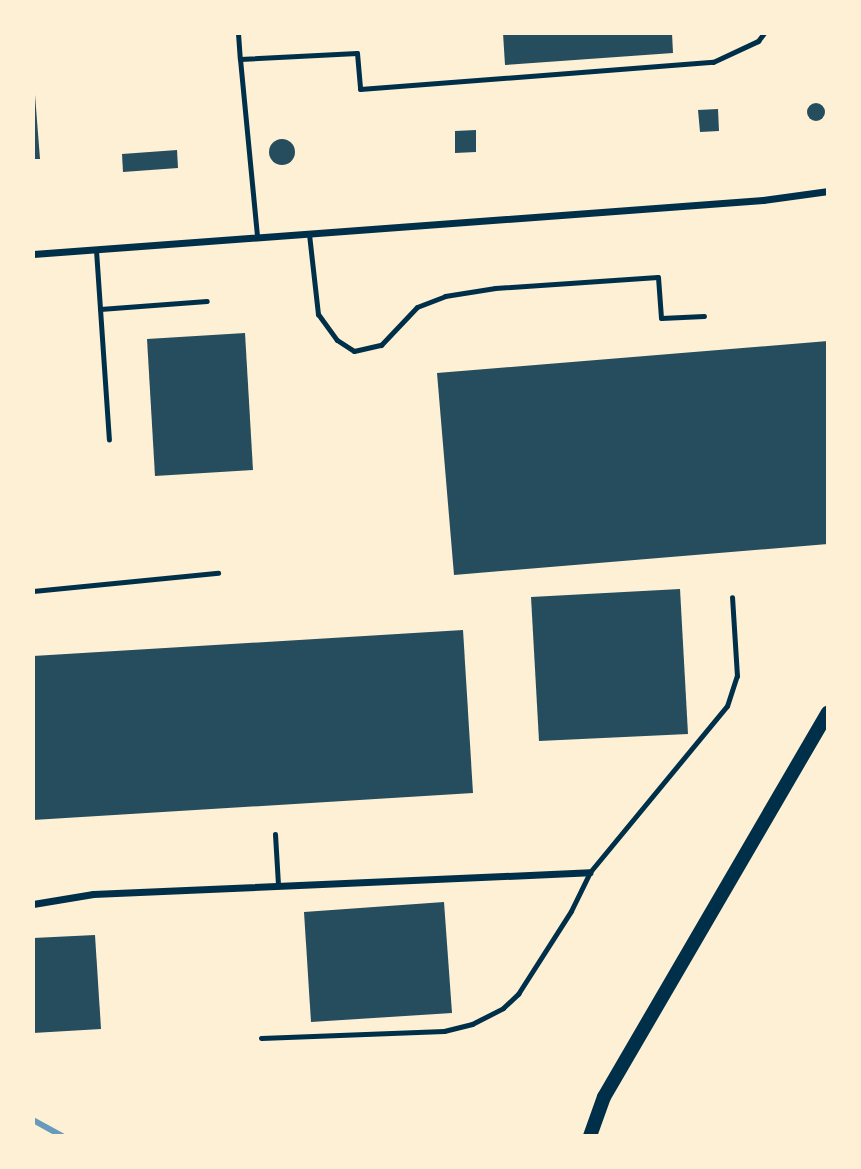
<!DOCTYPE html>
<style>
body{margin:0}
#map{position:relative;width:861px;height:1169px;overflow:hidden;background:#fdf0d5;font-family:"Crimson Pro",serif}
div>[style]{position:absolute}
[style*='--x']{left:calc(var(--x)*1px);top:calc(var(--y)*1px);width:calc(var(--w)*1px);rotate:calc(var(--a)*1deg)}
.stream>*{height:6px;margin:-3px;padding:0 3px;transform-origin:3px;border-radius:3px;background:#669bbc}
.building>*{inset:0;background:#264d5e}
.round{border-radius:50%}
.service>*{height:5px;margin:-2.5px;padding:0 2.5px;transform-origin:2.5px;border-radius:2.5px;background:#003049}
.minor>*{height:7px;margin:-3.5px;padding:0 3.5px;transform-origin:3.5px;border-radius:3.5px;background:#003049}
.secondary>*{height:14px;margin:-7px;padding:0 7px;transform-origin:7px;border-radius:7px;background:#003049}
span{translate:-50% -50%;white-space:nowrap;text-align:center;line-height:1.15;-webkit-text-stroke:7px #fdf0d5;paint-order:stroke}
.frame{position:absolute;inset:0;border:35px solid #fdf0d5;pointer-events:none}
</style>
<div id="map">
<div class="stream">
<div style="--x:33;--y:1120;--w:33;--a:29"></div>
</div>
<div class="building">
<div style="clip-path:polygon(503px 33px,672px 33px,673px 53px,505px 65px)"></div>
<div style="clip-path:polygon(33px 69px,40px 159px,33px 159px)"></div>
<div class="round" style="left:807px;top:103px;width:18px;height:18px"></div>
<div style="clip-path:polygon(718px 109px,719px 131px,700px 132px,698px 110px)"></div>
<div style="clip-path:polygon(476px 130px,476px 152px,455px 153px,455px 131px)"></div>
<div class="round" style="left:269px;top:139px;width:26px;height:26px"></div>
<div style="clip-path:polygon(177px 150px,178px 168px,123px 172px,122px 154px)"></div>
<div style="clip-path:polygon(245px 333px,253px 470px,155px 476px,147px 339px)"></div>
<div style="clip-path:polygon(828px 341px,828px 544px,454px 575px,437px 373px)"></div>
<div style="clip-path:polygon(680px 589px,688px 734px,539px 741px,531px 597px)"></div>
<div style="clip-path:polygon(463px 630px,473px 793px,33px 820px,33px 656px)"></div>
<div style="clip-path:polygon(444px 902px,452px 1013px,311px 1022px,304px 912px)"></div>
<div style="clip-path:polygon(95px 935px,101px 1029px,33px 1033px,33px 938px)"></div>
</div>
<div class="service">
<div style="--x:238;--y:33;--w:26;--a:86"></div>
<div style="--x:240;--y:59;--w:117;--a:-2.9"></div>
<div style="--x:357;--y:53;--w:36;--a:85"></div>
<div style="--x:360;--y:89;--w:354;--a:-4.4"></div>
<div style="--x:713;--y:62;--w:50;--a:-25"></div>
<div style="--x:758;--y:41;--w:10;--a:-53"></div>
<div style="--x:240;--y:59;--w:179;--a:84.5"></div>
<div style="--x:309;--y:234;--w:81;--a:83.6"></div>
<div style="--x:318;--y:314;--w:32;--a:54"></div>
<div style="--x:337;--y:340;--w:20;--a:33"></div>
<div style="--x:354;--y:351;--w:28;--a:-13"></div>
<div style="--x:381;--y:345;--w:52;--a:-46.5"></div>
<div style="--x:417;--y:307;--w:30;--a:-21"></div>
<div style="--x:445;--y:296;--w:51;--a:-9.1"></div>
<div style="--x:495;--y:288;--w:163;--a:-3.9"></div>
<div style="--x:658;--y:277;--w:41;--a:85.8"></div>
<div style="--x:661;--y:318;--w:43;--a:-2.7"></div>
<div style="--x:96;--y:250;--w:190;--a:86.1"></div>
<div style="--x:100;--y:309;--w:107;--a:-4.3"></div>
<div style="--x:33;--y:591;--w:186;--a:-5.6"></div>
<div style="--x:275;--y:834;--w:51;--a:86.6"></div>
<div style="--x:261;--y:1038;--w:183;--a:-2.2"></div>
<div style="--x:444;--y:1031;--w:29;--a:-14"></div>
<div style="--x:472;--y:1024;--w:35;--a:-27"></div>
<div style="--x:503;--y:1008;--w:21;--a:-43"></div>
<div style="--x:518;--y:994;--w:98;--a:-57.4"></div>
<div style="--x:571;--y:911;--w:43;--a:-64"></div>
<div style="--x:590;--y:872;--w:215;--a:-50.5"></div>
<div style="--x:727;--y:706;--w:32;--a:-72"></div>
<div style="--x:737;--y:676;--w:79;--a:-93.6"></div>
</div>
<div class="minor">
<div style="--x:33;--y:254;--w:732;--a:-4.23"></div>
<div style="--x:763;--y:200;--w:66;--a:-7.9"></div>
<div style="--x:33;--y:904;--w:61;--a:-9.5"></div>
<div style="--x:93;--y:894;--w:497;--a:-2.5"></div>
</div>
<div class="secondary">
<div style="--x:590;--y:1136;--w:41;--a:-70.3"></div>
<div style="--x:604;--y:1097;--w:445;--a:-59.8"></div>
</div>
<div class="frame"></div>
</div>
